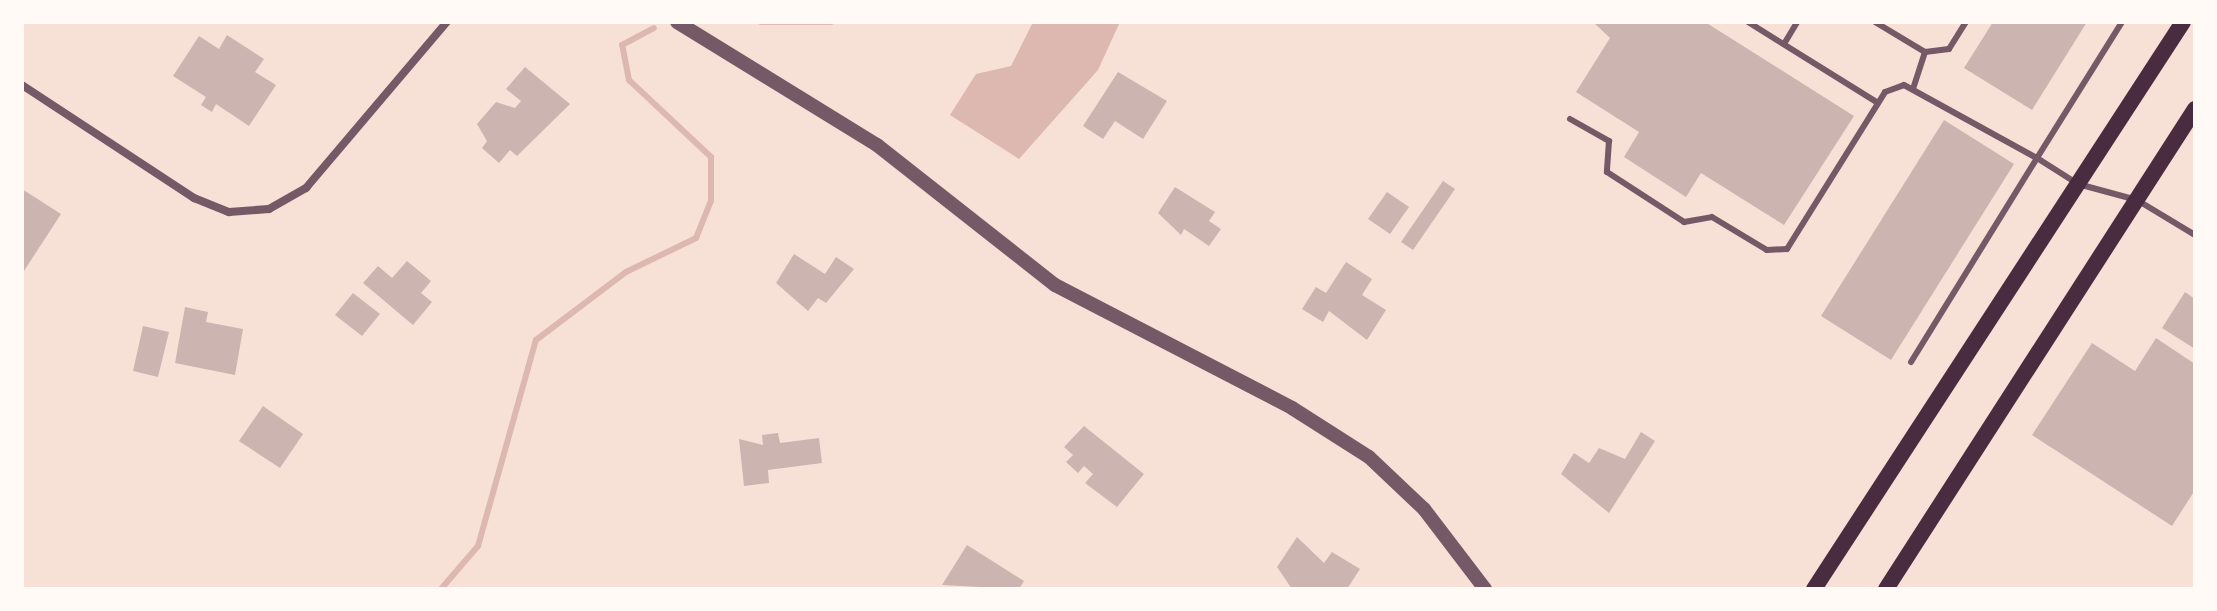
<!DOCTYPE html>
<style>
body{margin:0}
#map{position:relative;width:2217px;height:611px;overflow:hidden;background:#f7e1d7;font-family:"Space Grotesk",sans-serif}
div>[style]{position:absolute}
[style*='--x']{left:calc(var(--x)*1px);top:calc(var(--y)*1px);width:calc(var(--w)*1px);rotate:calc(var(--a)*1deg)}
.water>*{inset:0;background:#dcb8b0}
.stream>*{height:6px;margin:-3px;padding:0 3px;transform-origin:3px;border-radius:3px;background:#dcb8b0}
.building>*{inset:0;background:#ccb4b1}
.service>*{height:6px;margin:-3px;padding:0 3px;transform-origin:3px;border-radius:3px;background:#755966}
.minor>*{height:8px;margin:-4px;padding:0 4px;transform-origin:4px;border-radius:4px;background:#755966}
.tertiary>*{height:14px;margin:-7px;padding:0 7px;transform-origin:7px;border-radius:7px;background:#755966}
.secondary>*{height:16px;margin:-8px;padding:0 8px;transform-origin:8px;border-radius:8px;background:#4a2c40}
span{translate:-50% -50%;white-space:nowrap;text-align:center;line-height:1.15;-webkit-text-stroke:8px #fffaf5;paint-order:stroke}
.frame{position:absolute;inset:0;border:24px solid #fffaf5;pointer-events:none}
</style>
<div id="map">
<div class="water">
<div style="clip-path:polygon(1033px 22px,1120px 22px,1098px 70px,1019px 159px,950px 115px,976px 74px,1011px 66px)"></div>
</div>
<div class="stream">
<div style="--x:761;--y:22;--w:70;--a:0"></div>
<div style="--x:441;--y:589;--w:57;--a:-49.3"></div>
<div style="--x:478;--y:546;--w:214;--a:-74.3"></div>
<div style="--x:536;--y:340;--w:113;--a:-37.1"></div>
<div style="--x:626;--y:272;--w:78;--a:-25.9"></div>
<div style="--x:696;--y:238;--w:40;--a:-68"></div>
<div style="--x:711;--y:201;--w:44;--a:-90"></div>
<div style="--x:711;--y:157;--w:112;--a:-136.8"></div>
<div style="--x:629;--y:80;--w:36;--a:-101"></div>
<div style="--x:622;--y:45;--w:36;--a:-28"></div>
</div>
<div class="building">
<div style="clip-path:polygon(1593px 22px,1705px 22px,1854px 116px,1784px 225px,1701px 173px,1686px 197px,1624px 157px,1639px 132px,1576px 92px,1610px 38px)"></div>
<div style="clip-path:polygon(1993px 22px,2087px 22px,2032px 110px,1964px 68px)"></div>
<div style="clip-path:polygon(227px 35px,264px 59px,255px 72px,276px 85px,249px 126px,216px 104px,212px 112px,201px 105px,206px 97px,173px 76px,199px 36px,219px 49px)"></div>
<div style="clip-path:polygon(525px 67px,570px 104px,517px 156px,510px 150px,499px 163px,482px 148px,487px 141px,477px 124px,496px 102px,515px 108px,521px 101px,506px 89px)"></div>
<div style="clip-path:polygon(1118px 72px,1167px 101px,1143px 139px,1115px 121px,1103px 139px,1083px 126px)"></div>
<div style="clip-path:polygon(1944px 120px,2014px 164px,1891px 360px,1821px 316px)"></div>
<div style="clip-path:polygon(1443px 181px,1455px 189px,1413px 250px,1401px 242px)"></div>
<div style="clip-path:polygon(1175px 187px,1215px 212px,1209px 221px,1221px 229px,1209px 246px,1184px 229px,1181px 235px,1158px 213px)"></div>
<div style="clip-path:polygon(22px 189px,61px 214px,22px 274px)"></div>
<div style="clip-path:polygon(1387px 192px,1409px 207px,1390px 234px,1368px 219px)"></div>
<div style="clip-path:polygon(794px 254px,825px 274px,836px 257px,854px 269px,826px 303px,818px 298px,808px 311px,776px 283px)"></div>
<div style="clip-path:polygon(407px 261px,431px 281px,421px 293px,432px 302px,413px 325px,363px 283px,378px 266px,392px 278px)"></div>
<div style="clip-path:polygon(1346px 262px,1372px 279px,1362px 295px,1386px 310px,1367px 340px,1329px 311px,1323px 322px,1302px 309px,1316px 287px,1326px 293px)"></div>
<div style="clip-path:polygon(2185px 292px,2195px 299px,2195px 349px,2162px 328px)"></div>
<div style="clip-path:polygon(353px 293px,380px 314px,362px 336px,335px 315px)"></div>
<div style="clip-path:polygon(185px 307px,208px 312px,206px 322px,243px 329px,235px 375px,175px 363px)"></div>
<div style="clip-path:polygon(143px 326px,169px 332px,158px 377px,133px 371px)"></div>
<div style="clip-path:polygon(2156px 338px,2195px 364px,2195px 490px,2172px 526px,2032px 435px,2092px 343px,2135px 371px)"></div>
<div style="clip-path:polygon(263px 406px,303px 434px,280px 468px,239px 441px)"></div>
<div style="clip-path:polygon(1084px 426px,1144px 474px,1117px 507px,1085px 483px,1093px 474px,1084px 466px,1078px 473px,1066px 462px,1073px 455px,1064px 447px)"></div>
<div style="clip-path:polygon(1641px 432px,1655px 441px,1609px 513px,1561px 474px,1574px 453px,1589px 463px,1599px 448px,1625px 459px)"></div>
<div style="clip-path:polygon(778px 433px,780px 443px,819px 438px,822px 463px,768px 470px,769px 483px,744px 486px,739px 439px,763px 445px,762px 435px)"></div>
<div style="clip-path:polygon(1297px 537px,1324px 563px,1332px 552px,1360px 569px,1347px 589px,1292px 589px,1277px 567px)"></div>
<div style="clip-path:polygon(967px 545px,1024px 581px,1019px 589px,942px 585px)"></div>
</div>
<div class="service">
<div style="--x:1748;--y:22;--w:153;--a:31.9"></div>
<div style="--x:1875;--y:22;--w:58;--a:31"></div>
<div style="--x:1925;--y:52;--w:39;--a:108"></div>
<div style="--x:1784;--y:44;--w:26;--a:-59"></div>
<div style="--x:1925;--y:52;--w:24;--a:-7"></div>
<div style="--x:1949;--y:49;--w:32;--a:-58"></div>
<div style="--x:1570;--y:119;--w:45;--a:29.4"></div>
<div style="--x:1609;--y:141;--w:31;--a:94"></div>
<div style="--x:1607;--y:172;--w:92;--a:33"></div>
<div style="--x:1684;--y:222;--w:28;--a:-10"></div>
<div style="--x:1712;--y:217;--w:64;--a:31"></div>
<div style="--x:1767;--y:250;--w:20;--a:-3"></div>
<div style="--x:1787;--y:249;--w:185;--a:-58"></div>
<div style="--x:1885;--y:92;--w:20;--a:-20"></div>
<div style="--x:1904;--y:85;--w:152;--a:28.8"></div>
<div style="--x:2037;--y:158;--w:160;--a:-58"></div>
<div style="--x:1911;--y:362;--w:240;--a:-58.3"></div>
<div style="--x:2037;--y:158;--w:49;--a:32.4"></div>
<div style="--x:2078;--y:184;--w:61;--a:15.2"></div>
<div style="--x:2137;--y:200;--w:68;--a:31.1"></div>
</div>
<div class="minor">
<div style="--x:22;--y:85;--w:206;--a:33.3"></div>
<div style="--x:194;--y:198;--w:38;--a:22"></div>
<div style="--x:229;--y:212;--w:40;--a:-4.3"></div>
<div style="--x:269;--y:209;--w:43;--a:-29.6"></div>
<div style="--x:306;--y:188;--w:218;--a:-49.7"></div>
</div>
<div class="tertiary">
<div style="--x:677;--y:22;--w:235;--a:31.6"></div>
<div style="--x:877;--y:145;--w:226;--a:38.2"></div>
<div style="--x:1055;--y:285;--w:267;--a:27.4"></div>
<div style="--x:1292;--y:408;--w:91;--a:32.5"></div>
<div style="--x:1369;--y:457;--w:76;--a:43.4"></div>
<div style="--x:1424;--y:509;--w:101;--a:52.7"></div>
</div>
<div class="secondary">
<div style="--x:1814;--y:589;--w:676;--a:-56.94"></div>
<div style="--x:1886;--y:589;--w:571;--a:-57.23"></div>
</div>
<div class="frame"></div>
</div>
